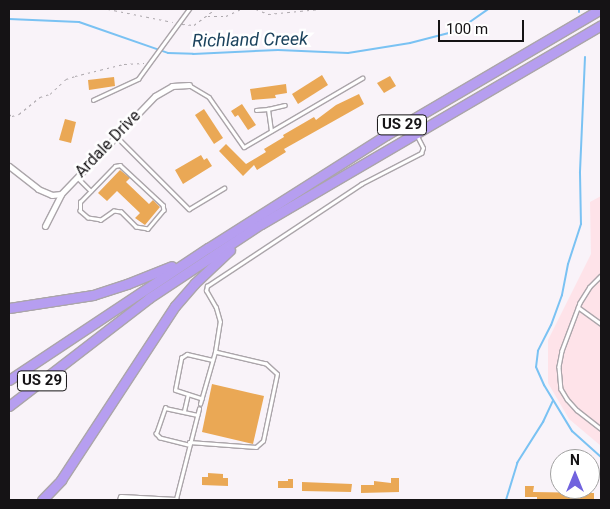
<!DOCTYPE html>
<style>
body{margin:0}
#map{position:relative;width:610px;height:509px;overflow:hidden;background:#f9f3f9;font-family:Roboto,sans-serif}
div>[style]{position:absolute}
[style*='--x']{left:calc(var(--x)*1px);top:calc(var(--y)*1px);width:calc(var(--w)*1px);rotate:calc(var(--a)*1deg)}
.industrial>*{inset:0;background:#fee3e9}
.stream>*{height:2px;margin:-1px;padding:0 1px;transform-origin:1px;border-radius:1px;background:#7ac2f3}
.building>*{inset:0;background:#eaa855}
.path>*{height:1px;margin-top:-0.5px;transform-origin:0;background:repeating-linear-gradient(90deg,#aea9ae 0 2.5px,transparent 0 6.5px)}
.roads{filter:drop-shadow(1px 0 #aba5aa) drop-shadow(-1px 0 #aba5aa) drop-shadow(0 1px #aba5aa) drop-shadow(0 -1px #aba5aa)}
.service>*{height:2.5px;margin:-1.25px;padding:0 1.25px;transform-origin:1.25px;border-radius:1.25px;background:#fff}
.minor>*{height:5px;margin:-2.5px;padding:0 2.5px;transform-origin:2.5px;border-radius:2.5px;background:#fff}
.motorway>*{height:9px;margin:-4.5px;padding:0 4.5px;transform-origin:4.5px;border-radius:4.5px;background:#b69ef0}
span{translate:-50% -50%;white-space:nowrap;text-align:center;line-height:1.15;-webkit-text-stroke:5px #fff;paint-order:stroke}
.shield-label span{padding:1px 4px;background:#fff;border:1px solid;border-radius:4px;-webkit-text-stroke-width:0}
.shield-label{font-size:15px;color:#151315;font-weight:700}
.street-label{font-size:16px;color:#151315}
.water-label{font-size:18px;color:#1c435d;font-style:italic}
.frame{position:absolute;inset:0;border:10px solid #151315;pointer-events:none}
.north{position:absolute;left:550px;top:449px;width:50px;height:50px;box-sizing:border-box;background:#fff;border:1px solid #a1a1a1;border-radius:50%;rotate:0deg;font-size:14px;font-weight:700;line-height:20px;text-align:center;color:#151315}
.north::after{content:'';display:block;margin:auto;width:18px;height:22px;background:#7163de;clip-path:polygon(50% 0,100% 100%,50% 72%,0 100%)}
.scale{position:absolute;left:438px;top:20px;width:86px;height:22px;box-sizing:border-box;border:2px solid #151315;border-top:0;padding-left:6px;font-size:15px;line-height:18px;white-space:nowrap;color:#151315;-webkit-text-stroke:4px #fff;paint-order:stroke}
</style>
<div id="map">
<div class="industrial">
<div style="clip-path:polygon(601px 196px,601px 446px,569px 419px,548px 383px,548px 340px,591px 254px,590px 202px)"></div>
</div>
<div class="stream">
<div style="--x:579;--y:12;--w:3;--a:-90"></div>
<div style="--x:9;--y:19;--w:70;--a:2.5"></div>
<div style="--x:79;--y:22;--w:94;--a:19.2"></div>
<div style="--x:168;--y:53;--w:25;--a:2"></div>
<div style="--x:193;--y:54;--w:85;--a:-2.7"></div>
<div style="--x:278;--y:50;--w:70;--a:2.5"></div>
<div style="--x:348;--y:53;--w:63;--a:-9.2"></div>
<div style="--x:410;--y:43;--w:40;--a:-14.4"></div>
<div style="--x:449;--y:33;--w:17;--a:-25"></div>
<div style="--x:464;--y:26;--w:29;--a:-35"></div>
<div style="--x:585;--y:57;--w:116;--a:92.5"></div>
<div style="--x:580;--y:173;--w:51;--a:88.9"></div>
<div style="--x:581;--y:224;--w:42;--a:108"></div>
<div style="--x:568;--y:264;--w:32;--a:101"></div>
<div style="--x:562;--y:295;--w:32;--a:110"></div>
<div style="--x:551;--y:325;--w:29;--a:117"></div>
<div style="--x:538;--y:351;--w:16;--a:97"></div>
<div style="--x:536;--y:367;--w:20;--a:66"></div>
<div style="--x:544;--y:385;--w:54;--a:58.7"></div>
<div style="--x:572;--y:431;--w:39;--a:42"></div>
<div style="--x:506;--y:500;--w:39;--a:-73"></div>
<div style="--x:517;--y:463;--w:49;--a:-57.6"></div>
<div style="--x:543;--y:422;--w:23;--a:-65"></div>
</div>
<div class="building">
<div style="clip-path:polygon(322px 75px,328px 85px,298px 104px,292px 94px)"></div>
<div style="clip-path:polygon(390px 76px,396px 86px,384px 93px,377px 83px)"></div>
<div style="clip-path:polygon(114px 77px,115px 86px,89px 90px,88px 80px)"></div>
<div style="clip-path:polygon(286px 84px,287px 93px,275px 95px,276px 98px,252px 100px,250px 89px)"></div>
<div style="clip-path:polygon(359px 94px,364px 104px,284px 149px,286px 152px,257px 170px,254px 165px,243px 176px,219px 151px,226px 144px,246px 164px,266px 152px,264px 149px,284px 137px,283px 135px,314px 117px,316px 120px,336px 105px)"></div>
<div style="clip-path:polygon(242px 104px,256px 125px,248px 130px,238px 115px,235px 117px,231px 111px)"></div>
<div style="clip-path:polygon(204px 109px,223px 138px,214px 144px,195px 115px)"></div>
<div style="clip-path:polygon(65px 119px,76px 122px,71px 143px,59px 140px)"></div>
<div style="clip-path:polygon(201px 155px,204px 160px,207px 158px,212px 166px,183px 184px,175px 170px)"></div>
<div style="clip-path:polygon(120px 170px,130px 178px,126px 182px,149px 204px,153px 200px,160px 207px,145px 225px,135px 218px,140px 213px,117px 191px,107px 201px,98px 193px)"></div>
<div style="clip-path:polygon(212px 384px,264px 396px,253px 444px,202px 432px)"></div>
<div style="clip-path:polygon(208px 473px,223px 474px,223px 478px,228px 478px,228px 486px,202px 485px,202px 477px,208px 477px)"></div>
<div style="clip-path:polygon(391px 478px,399px 478px,399px 492px,361px 493px,361px 485px,374px 485px,374px 481px,391px 483px)"></div>
<div style="clip-path:polygon(288px 479px,293px 479px,293px 488px,278px 488px,278px 481px,288px 481px)"></div>
<div style="clip-path:polygon(302px 482px,352px 484px,351px 492px,302px 491px)"></div>
<div style="clip-path:polygon(525px 486px,534px 486px,533px 492px,594px 493px,594px 500px,537px 500px,537px 497px,525px 497px)"></div>
</div>
<div class="path">
<div style="--x:108;--y:9;--w:66;--a:11.3"></div>
<div style="--x:256;--y:9;--w:13;--a:23"></div>
<div style="--x:268;--y:14;--w:52;--a:-5.5"></div>
<div style="--x:208;--y:16;--w:18;--a:0"></div>
<div style="--x:226;--y:16;--w:17;--a:-25"></div>
<div style="--x:182;--y:24;--w:12;--a:5"></div>
<div style="--x:194;--y:25;--w:26;--a:-37"></div>
<div style="--x:9;--y:114;--w:4;--a:34"></div>
<div style="--x:12;--y:116;--w:7;--a:-16"></div>
<div style="--x:19;--y:114;--w:27;--a:-39"></div>
<div style="--x:40;--y:97;--w:10;--a:-17"></div>
<div style="--x:50;--y:94;--w:22;--a:-43"></div>
<div style="--x:66;--y:79;--w:9;--a:-18"></div>
<div style="--x:75;--y:76;--w:50;--a:-13.8"></div>
<div style="--x:124;--y:64;--w:20;--a:-3"></div>
</div>
<div class="roads">
<div class="service">
<div style="--x:189;--y:85;--w:23;--a:31"></div>
<div style="--x:209;--y:97;--w:61;--a:55"></div>
<div style="--x:244;--y:147;--w:137;--a:-30.3"></div>
<div style="--x:93;--y:100;--w:50;--a:-25"></div>
<div style="--x:138;--y:79;--w:87;--a:-53.9"></div>
<div style="--x:256;--y:110;--w:12;--a:-5"></div>
<div style="--x:271;--y:131;--w:22;--a:-98"></div>
<div style="--x:268;--y:109;--w:17;--a:-13"></div>
<div style="--x:117;--y:137;--w:102;--a:45"></div>
<div style="--x:189;--y:209;--w:41;--a:-31"></div>
<div style="--x:120;--y:165;--w:59;--a:42.9"></div>
<div style="--x:163;--y:205;--w:5;--a:79"></div>
<div style="--x:164;--y:210;--w:25;--a:130"></div>
<div style="--x:148;--y:229;--w:12;--a:-171"></div>
<div style="--x:136;--y:227;--w:21;--a:-135"></div>
<div style="--x:121;--y:212;--w:7;--a:-172"></div>
<div style="--x:114;--y:211;--w:16;--a:145"></div>
<div style="--x:101;--y:220;--w:13;--a:-171"></div>
<div style="--x:88;--y:218;--w:11;--a:-139"></div>
<div style="--x:80;--y:211;--w:9;--a:-90"></div>
<div style="--x:80;--y:202;--w:50;--a:-45.8"></div>
<div style="--x:115;--y:166;--w:5;--a:-11"></div>
<div style="--x:78;--y:178;--w:18;--a:45"></div>
<div style="--x:601;--y:276;--w:16;--a:135"></div>
<div style="--x:590;--y:287;--w:19;--a:122"></div>
<div style="--x:580;--y:303;--w:51;--a:110.6"></div>
<div style="--x:562;--y:351;--w:16;--a:101"></div>
<div style="--x:559;--y:367;--w:22;--a:85"></div>
<div style="--x:561;--y:389;--w:12;--a:59"></div>
<div style="--x:567;--y:399;--w:15;--a:48"></div>
<div style="--x:577;--y:410;--w:31;--a:38"></div>
<div style="--x:578;--y:307;--w:29;--a:36"></div>
<div style="--x:202;--y:399;--w:28;--a:-162"></div>
<div style="--x:175;--y:390;--w:33;--a:-79"></div>
<div style="--x:181;--y:358;--w:7;--a:-34"></div>
<div style="--x:187;--y:354;--w:26;--a:13"></div>
<div style="--x:200;--y:404;--w:54;--a:-73.9"></div>
<div style="--x:215;--y:352;--w:30;--a:-81"></div>
<div style="--x:220;--y:322;--w:15;--a:-106"></div>
<div style="--x:216;--y:308;--w:20;--a:-120"></div>
<div style="--x:206;--y:291;--w:5;--a:-79"></div>
<div style="--x:207;--y:286;--w:185;--a:-33.5"></div>
<div style="--x:361;--y:184;--w:68;--a:-27.3"></div>
<div style="--x:421;--y:153;--w:5;--a:-68"></div>
<div style="--x:423;--y:148;--w:13;--a:-117"></div>
<div style="--x:184;--y:411;--w:17;--a:-77"></div>
<div style="--x:189;--y:442;--w:67;--a:4.3"></div>
<div style="--x:256;--y:447;--w:9;--a:-41"></div>
<div style="--x:263;--y:441;--w:68;--a:-78.2"></div>
<div style="--x:277;--y:374;--w:15;--a:-138"></div>
<div style="--x:266;--y:364;--w:52;--a:-166.8"></div>
<div style="--x:188;--y:445;--w:29;--a:-166"></div>
<div style="--x:160;--y:438;--w:6;--a:-135"></div>
<div style="--x:156;--y:434;--w:28;--a:-71"></div>
<div style="--x:165;--y:408;--w:33;--a:12"></div>
<div style="--x:176;--y:499;--w:93;--a:-75.7"></div>
</div>
<div class="minor">
<div style="--x:9;--y:166;--w:37;--a:38"></div>
<div style="--x:38;--y:189;--w:15;--a:23"></div>
<div style="--x:52;--y:195;--w:9;--a:-6"></div>
<div style="--x:45;--y:226;--w:36;--a:-63"></div>
<div style="--x:61;--y:194;--w:136;--a:-46.2"></div>
<div style="--x:155;--y:96;--w:20;--a:-30"></div>
<div style="--x:172;--y:86;--w:17;--a:-3"></div>
<div style="--x:120;--y:500;--w:3;--a:-72"></div>
<div style="--x:121;--y:497;--w:55;--a:3.1"></div>
</div>
<div class="motorway">
<div style="--x:9;--y:308;--w:85;--a:-8.8"></div>
<div style="--x:93;--y:295;--w:36;--a:-18"></div>
<div style="--x:127;--y:284;--w:48;--a:-21.8"></div>
<div style="--x:9;--y:380;--w:239;--a:-33.6"></div>
<div style="--x:208;--y:248;--w:211;--a:-32.4"></div>
<div style="--x:386;--y:135;--w:249;--a:-30.4"></div>
<div style="--x:9;--y:406;--w:177;--a:-37.6"></div>
<div style="--x:149;--y:298;--w:134;--a:-33.5"></div>
<div style="--x:261;--y:224;--w:394;--a:-30.3"></div>
<div style="--x:42;--y:500;--w:28;--a:-46"></div>
<div style="--x:61;--y:480;--w:208;--a:-56.8"></div>
<div style="--x:175;--y:306;--w:30;--a:-49"></div>
<div style="--x:195;--y:283;--w:48;--a:-43.3"></div>
</div>
</div>
<div class="shield-label">
<span style="left:402px;top:125px">US 29</span>
<span style="left:42px;top:381px">US 29</span>
</div>
<div class="street-label">
<span style="left:108px;top:144px;rotate:-46deg">Ardale Drive</span>
</div>
<div class="water-label">
<span style="left:250px;top:40px;rotate:-1deg">Richland Creek</span>
</div>
<div class="frame"></div>
<div class="north">N</div>
<div class="scale">100 m</div>
</div>
